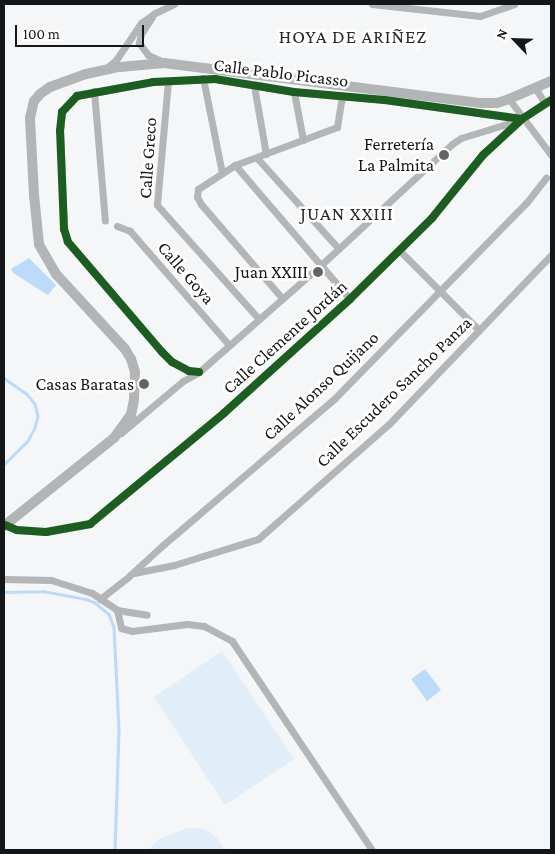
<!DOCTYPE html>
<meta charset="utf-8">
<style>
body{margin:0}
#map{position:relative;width:555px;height:854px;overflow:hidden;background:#f4f6f8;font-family:"Crimson Pro",serif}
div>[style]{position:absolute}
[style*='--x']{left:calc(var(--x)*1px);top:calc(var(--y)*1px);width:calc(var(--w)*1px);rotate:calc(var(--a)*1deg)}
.green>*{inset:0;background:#e1edf9}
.water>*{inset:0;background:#bbdbfb}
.stream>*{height:2.5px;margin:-1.25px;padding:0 1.25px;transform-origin:1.25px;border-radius:1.25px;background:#bbdbfb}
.minor>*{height:7px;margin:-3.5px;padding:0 3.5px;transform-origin:3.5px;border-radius:3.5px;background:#b3b5b6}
.secondary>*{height:10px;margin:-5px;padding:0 5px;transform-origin:5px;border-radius:5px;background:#b3b4b5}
.cycleway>*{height:8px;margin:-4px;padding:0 4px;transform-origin:4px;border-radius:4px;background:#1b5e20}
.dots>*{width:14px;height:14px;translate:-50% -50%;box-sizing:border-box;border:2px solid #fff;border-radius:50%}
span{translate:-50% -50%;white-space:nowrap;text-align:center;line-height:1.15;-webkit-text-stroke:5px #fff;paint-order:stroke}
.street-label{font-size:18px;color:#151617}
.poi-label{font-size:18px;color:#151617}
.right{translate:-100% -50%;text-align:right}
.neighbourhood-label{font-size:19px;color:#282b2e;letter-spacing:1px}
.frame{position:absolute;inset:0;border:5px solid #151617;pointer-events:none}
.north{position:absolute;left:490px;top:15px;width:50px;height:50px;-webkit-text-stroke:4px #fff;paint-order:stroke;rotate:294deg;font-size:14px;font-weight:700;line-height:20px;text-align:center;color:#151617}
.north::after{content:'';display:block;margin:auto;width:18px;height:22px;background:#151617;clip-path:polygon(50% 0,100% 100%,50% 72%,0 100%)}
.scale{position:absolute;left:15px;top:25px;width:129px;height:22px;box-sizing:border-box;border:2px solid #151617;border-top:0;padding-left:6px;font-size:15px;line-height:18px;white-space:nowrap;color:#151617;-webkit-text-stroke:4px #fff;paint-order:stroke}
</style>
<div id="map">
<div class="green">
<div style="clip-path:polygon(222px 651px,294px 759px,225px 805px,154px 697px)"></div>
<div style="clip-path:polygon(188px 828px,205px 829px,217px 838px,225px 850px,148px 850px,159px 839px)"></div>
</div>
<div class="water">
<div style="clip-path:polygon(29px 258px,56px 285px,48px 295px,13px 273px,11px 269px)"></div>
<div style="clip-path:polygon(425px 669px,441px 690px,427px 701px,411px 679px)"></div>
</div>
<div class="stream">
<div style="--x:4;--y:378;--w:28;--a:35"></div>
<div style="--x:27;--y:394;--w:13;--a:51"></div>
<div style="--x:35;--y:404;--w:12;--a:76"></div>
<div style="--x:38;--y:416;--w:12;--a:104"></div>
<div style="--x:35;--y:428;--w:15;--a:118"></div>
<div style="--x:28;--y:441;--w:34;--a:135"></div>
<div style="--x:4;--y:592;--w:39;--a:-1"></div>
<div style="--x:43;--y:591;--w:44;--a:10.5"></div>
<div style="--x:86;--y:599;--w:9;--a:21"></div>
<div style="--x:94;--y:602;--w:19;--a:39"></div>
<div style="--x:109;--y:614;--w:14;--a:69"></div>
<div style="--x:114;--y:627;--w:104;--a:87.2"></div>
<div style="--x:119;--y:731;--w:119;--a:91.9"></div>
</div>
<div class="minor">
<div style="--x:372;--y:4;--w:109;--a:6.3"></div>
<div style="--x:480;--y:16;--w:36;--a:-19"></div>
<div style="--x:152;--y:17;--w:20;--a:123"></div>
<div style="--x:141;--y:34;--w:9;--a:103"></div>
<div style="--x:139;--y:43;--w:15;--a:53"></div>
<div style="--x:148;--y:55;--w:17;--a:24"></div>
<div style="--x:105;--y:69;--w:14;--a:-39"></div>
<div style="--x:116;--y:60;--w:45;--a:-56"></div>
<div style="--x:141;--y:23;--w:17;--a:-36"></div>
<div style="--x:155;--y:13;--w:21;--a:-25"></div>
<div style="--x:203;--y:78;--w:97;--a:78.7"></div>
<div style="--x:168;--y:81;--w:124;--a:95.1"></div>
<div style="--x:157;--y:205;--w:153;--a:48.2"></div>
<div style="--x:254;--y:86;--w:69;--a:80"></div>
<div style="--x:536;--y:89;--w:17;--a:59"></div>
<div style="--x:94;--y:91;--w:130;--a:85.2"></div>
<div style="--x:294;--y:92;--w:49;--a:79.4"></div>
<div style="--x:509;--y:99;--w:70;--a:53.1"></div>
<div style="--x:257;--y:158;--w:122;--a:48"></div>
<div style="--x:235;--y:165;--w:177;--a:49.4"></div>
<div style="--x:117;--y:226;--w:14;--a:21"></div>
<div style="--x:130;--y:231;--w:151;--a:49"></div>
<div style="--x:400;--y:251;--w:112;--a:45"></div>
<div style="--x:282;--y:298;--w:124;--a:-130.8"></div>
<div style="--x:201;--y:204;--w:8;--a:-120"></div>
<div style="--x:197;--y:197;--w:8;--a:-83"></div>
<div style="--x:198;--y:189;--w:44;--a:-33"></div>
<div style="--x:235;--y:165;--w:109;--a:-20.4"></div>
<div style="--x:337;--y:127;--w:31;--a:-81"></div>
<div style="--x:199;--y:372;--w:10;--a:-174"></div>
<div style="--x:189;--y:371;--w:19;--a:-152"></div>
<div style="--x:172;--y:362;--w:14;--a:-135"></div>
<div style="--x:162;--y:352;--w:145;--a:-130.5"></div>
<div style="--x:68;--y:242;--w:14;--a:-107"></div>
<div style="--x:64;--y:229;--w:98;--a:-92.3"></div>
<div style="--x:60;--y:131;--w:19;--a:-84"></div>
<div style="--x:62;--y:112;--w:22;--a:-47"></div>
<div style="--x:77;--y:96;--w:77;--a:-10.4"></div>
<div style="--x:153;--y:82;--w:62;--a:-2.8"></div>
<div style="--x:215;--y:79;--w:80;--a:9.3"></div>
<div style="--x:294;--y:92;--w:91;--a:5"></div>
<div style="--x:385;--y:100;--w:138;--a:7.9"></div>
<div style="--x:121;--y:433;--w:81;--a:-40"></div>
<div style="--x:183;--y:381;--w:18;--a:-29"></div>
<div style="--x:199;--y:372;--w:162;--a:-41.3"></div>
<div style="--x:321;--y:265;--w:178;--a:-42.7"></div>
<div style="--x:452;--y:144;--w:11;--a:-34"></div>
<div style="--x:461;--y:138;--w:62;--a:-17"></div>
<div style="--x:5;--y:525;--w:13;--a:23"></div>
<div style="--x:17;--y:530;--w:29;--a:4"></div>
<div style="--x:46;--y:532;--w:45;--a:-10.3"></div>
<div style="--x:90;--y:524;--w:174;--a:-39.6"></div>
<div style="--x:224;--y:413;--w:170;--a:-42.1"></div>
<div style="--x:350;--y:299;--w:115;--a:-44.6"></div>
<div style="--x:432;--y:218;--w:81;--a:-51"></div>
<div style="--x:483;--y:155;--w:53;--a:-42.7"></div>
<div style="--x:522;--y:119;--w:35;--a:-33"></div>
<div style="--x:134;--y:573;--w:41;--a:-11.3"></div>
<div style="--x:174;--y:565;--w:88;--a:-17.2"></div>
<div style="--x:258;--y:539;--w:174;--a:-41.3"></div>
<div style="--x:389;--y:424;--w:234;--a:-46.2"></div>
<div style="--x:4;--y:579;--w:47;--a:1.2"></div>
<div style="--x:51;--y:580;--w:43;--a:17.6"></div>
<div style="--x:92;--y:593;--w:30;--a:34"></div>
<div style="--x:117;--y:610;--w:30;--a:9"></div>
<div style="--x:100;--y:599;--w:37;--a:-38"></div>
<div style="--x:129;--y:576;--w:46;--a:-42.4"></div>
<div style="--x:163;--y:545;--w:226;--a:-40.5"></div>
<div style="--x:335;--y:398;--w:274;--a:-45.6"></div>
<div style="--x:527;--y:202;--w:31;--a:-52"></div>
<div style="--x:117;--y:610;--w:18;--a:77"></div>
<div style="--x:121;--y:628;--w:11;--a:15"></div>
<div style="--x:132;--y:631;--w:55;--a:-7.3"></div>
<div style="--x:187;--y:624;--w:17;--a:7"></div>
<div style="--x:204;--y:626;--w:32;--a:28"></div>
<div style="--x:232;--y:641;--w:252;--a:56.2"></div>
</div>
<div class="secondary">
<div style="--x:4;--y:526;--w:141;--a:-38.7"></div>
<div style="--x:114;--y:438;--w:29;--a:-54"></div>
<div style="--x:131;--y:415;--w:16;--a:-79"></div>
<div style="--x:134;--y:399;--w:27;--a:-88"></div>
<div style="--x:135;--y:372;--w:14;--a:-107"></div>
<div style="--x:131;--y:359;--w:12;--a:-121"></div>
<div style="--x:125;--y:349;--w:102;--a:-132.6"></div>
<div style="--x:56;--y:274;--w:34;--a:-120"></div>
<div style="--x:39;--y:244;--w:49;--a:-95.8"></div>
<div style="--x:34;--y:195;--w:77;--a:-93"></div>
<div style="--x:30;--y:118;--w:17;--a:-77"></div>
<div style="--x:34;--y:101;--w:9;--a:-49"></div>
<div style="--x:40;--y:94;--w:12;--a:-35"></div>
<div style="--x:50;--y:87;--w:38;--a:-20"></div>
<div style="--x:86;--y:74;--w:35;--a:-12"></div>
<div style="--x:120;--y:67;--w:44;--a:-5.2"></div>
<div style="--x:164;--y:63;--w:320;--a:7.2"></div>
<div style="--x:481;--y:103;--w:16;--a:0"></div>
<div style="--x:497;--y:103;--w:13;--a:-18"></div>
<div style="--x:509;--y:99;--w:46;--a:-23.2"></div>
</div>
<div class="cycleway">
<div style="--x:199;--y:372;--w:10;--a:-174"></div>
<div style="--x:189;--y:371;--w:19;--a:-152"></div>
<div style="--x:172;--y:362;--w:14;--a:-135"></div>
<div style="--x:162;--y:352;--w:145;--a:-130.5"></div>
<div style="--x:68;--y:242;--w:14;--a:-107"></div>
<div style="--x:64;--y:229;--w:98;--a:-92.3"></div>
<div style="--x:60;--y:131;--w:19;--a:-84"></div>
<div style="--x:62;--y:112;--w:22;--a:-47"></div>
<div style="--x:77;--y:96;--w:77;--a:-10.4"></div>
<div style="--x:153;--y:82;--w:62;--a:-2.8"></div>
<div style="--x:215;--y:79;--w:80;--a:9.3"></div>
<div style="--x:294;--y:92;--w:91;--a:5"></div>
<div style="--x:385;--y:100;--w:138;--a:7.9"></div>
<div style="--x:5;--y:525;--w:13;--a:23"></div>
<div style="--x:17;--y:530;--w:29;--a:4"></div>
<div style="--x:46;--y:532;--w:45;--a:-10.3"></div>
<div style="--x:90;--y:524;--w:174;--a:-39.6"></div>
<div style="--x:224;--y:413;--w:170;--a:-42.1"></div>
<div style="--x:350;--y:299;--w:115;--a:-44.6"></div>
<div style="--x:432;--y:218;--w:81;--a:-51"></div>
<div style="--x:483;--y:155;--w:53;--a:-42.7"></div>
<div style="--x:522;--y:119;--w:35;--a:-33"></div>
</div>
<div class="dots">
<div style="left:444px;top:155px;background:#636466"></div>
<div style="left:318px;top:272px;background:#636466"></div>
<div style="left:144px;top:384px;background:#636466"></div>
</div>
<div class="street-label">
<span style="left:281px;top:73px;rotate:7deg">Calle Pablo Picasso</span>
<span style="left:148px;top:158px;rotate:-86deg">Calle Greco</span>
<span style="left:186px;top:273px;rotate:49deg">Calle Goya</span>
<span style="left:285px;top:337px;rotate:-42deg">Calle Clemente Jordán</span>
<span style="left:321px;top:386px;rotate:-43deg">Calle Alonso Quijano</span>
<span style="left:394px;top:392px;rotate:-44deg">Calle Escudero Sancho Panza</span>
</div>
<div class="poi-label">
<span class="right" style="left:434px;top:155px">Ferretería<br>La Palmita</span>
<span class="right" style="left:308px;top:272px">Juan XXIII</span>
<span class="right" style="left:134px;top:384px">Casas Baratas</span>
</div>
<div class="neighbourhood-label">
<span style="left:353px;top:37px">HOYA DE ARIÑEZ</span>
<span style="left:347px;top:214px">JUAN XXIII</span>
</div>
<div class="frame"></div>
<div class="north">N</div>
<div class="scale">100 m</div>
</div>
